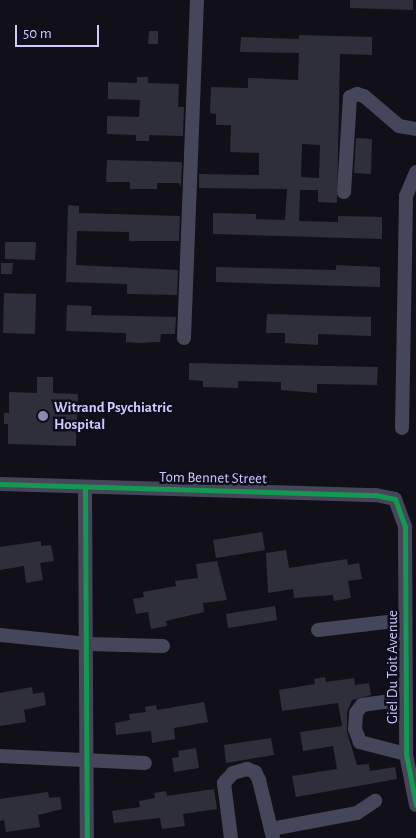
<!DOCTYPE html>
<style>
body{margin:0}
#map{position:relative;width:416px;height:838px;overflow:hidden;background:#111018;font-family:"Alegreya Sans",sans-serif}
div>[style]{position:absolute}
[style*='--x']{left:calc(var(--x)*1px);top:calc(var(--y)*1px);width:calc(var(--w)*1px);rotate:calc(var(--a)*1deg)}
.building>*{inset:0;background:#2f2e3b}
.minor>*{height:14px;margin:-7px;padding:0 7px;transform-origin:7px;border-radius:7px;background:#454659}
.cycleway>*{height:5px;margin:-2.5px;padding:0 2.5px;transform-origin:2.5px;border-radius:2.5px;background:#139951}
.dots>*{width:14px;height:14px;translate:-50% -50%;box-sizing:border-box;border:2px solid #0e0d1c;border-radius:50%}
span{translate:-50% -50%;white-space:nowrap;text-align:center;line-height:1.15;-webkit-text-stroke:5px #0e0d1c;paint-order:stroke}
.poi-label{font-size:15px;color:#cdcbfc;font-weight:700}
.left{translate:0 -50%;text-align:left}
.street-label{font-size:15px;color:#cdcbfc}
.scale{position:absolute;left:15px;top:25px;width:84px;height:22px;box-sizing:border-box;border:2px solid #cdcbfc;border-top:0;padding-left:6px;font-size:15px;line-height:18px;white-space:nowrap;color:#cdcbfc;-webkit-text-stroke:4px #0e0d1c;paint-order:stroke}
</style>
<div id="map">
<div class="building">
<div style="clip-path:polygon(350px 0,413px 0,413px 10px,350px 8px)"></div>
<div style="clip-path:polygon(149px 31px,158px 31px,158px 44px,148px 44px)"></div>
<div style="clip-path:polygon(evenodd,299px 35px,372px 37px,372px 55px,340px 54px,337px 203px,318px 202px,318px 190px,300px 190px,299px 221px,338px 222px,338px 216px,382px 217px,382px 239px,213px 234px,213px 213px,256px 214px,256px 219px,285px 220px,287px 189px,199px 188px,199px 174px,259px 175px,259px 153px,230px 152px,231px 125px,216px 125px,216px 114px,210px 113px,211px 87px,248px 88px,248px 78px,298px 80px,299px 53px,240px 52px,241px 37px,299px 39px,299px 35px,302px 144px,320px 145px,319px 178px,301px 177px,302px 144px)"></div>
<div style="clip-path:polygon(137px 77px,148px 77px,148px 83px,179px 84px,178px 107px,184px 107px,183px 136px,149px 135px,149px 141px,136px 141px,136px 135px,107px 134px,107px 116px,139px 117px,140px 100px,108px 99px,108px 82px,137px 83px)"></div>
<div style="clip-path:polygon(356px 138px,372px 139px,371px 174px,354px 173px)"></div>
<div style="clip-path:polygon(107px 160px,182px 162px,181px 187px,179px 183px,157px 183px,157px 189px,130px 189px,130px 182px,106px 182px)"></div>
<div style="clip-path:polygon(68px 205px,79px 206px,79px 213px,180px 216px,179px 241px,129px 241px,129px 232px,77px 231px,76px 265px,178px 270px,177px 295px,127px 294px,127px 284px,66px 282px)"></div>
<div style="clip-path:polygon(5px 242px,36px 242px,35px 260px,5px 259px)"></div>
<div style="clip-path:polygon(1px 263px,13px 263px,12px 274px,1px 274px)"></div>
<div style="clip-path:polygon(336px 265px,380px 267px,380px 287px,216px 282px,216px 267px,336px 270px)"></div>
<div style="clip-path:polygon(4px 293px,36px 294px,35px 334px,3px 333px)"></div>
<div style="clip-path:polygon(67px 305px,92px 306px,91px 315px,176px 317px,175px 334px,161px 334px,160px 342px,138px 343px,126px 342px,126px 333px,66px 331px)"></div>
<div style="clip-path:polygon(267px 314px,371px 317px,371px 336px,318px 334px,318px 345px,285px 343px,285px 333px,266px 333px)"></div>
<div style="clip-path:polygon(189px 363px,378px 367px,377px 385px,317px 384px,317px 393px,281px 390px,281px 382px,238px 381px,238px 388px,203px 387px,203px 381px,189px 380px)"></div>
<div style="clip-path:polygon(37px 377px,53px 377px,53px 393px,78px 394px,76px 446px,8px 444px,8px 424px,4px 424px,4px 413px,9px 413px,9px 392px,37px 393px)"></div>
<div style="clip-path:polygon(262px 532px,265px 550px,216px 558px,213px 540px)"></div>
<div style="clip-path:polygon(41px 541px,41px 546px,51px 545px,54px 561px,40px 563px,43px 580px,26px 583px,24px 566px,0 570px,0 547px)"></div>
<div style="clip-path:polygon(286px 550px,289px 568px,347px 559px,348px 565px,359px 563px,362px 579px,348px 581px,351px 598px,334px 601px,333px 595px,294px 598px,293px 589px,268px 593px,266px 553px)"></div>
<div style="clip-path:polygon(217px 561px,227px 600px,203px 603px,204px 612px,166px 621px,167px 626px,151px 629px,148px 612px,136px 614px,133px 599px,144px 597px,143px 592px,176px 586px,175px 581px,198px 578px,196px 564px)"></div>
<div style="clip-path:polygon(275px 606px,277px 620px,228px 628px,226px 614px)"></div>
<div style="clip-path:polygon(325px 677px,326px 682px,354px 678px,355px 685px,369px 683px,371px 695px,352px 700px,347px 712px,347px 732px,357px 765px,369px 764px,370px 771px,395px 767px,397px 779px,296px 797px,292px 776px,337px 769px,333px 746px,303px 751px,300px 732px,342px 726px,338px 703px,282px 711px,279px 690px,315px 684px,314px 679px)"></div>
<div style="clip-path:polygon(32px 687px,33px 694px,44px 692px,46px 705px,24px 710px,26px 722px,0 726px,0 693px)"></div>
<div style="clip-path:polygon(204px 702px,208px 722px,174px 728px,175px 739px,152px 743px,151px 731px,116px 735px,115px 723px,130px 720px,129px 714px,146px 712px,145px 707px,156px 705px,157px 710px)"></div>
<div style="clip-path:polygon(271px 738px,274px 755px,226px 763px,224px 745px)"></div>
<div style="clip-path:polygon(196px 748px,199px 768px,174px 772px,172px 758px,179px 757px,178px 751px)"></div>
<div style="clip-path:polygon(214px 789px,217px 809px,183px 814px,185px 826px,162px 829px,160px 818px,114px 823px,112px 811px,140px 807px,139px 801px,155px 798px,154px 793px,166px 791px,167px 796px)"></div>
<div style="clip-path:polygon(48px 792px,49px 798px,60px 797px,62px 809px,38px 815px,40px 827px,6px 832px,4px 820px,0 821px,0 799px)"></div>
</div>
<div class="minor">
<div style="--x:344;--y:192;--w:95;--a:-86.4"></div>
<div style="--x:350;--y:97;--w:8;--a:-23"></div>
<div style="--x:357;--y:94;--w:7;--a:16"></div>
<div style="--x:364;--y:96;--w:46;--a:40.6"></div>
<div style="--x:399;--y:126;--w:17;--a:10"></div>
<div style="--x:184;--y:338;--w:338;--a:-87.8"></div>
<div style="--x:402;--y:428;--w:232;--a:-89"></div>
<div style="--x:406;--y:196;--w:26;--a:-67"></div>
<div style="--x:0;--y:484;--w:376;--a:1.7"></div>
<div style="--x:376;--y:495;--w:19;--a:12"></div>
<div style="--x:395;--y:499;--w:30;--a:70"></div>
<div style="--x:405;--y:527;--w:227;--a:89.7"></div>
<div style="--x:406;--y:754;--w:52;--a:78.9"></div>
<div style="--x:85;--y:488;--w:350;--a:89.7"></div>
<div style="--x:318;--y:630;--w:88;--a:-6.6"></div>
<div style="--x:0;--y:635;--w:88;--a:5.8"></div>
<div style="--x:88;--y:644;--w:75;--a:1.5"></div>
<div style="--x:406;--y:754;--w:48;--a:-165.4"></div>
<div style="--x:360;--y:742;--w:14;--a:-111"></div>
<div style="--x:355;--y:729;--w:16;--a:-86"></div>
<div style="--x:356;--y:713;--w:10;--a:-53"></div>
<div style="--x:362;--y:705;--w:44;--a:-7.8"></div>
<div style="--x:0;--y:756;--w:145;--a:2.8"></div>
<div style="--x:271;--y:829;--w:87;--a:-10.5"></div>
<div style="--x:357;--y:813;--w:22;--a:-34"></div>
<div style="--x:231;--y:838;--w:55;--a:-97.3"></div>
<div style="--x:224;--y:783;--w:13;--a:-48"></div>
<div style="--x:233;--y:773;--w:15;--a:-16"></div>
<div style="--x:247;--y:769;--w:9;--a:21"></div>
<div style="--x:255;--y:772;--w:9;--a:63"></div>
<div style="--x:259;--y:780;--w:60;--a:76.4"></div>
</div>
<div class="cycleway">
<div style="--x:0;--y:484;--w:376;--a:1.7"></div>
<div style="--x:376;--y:495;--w:19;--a:12"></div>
<div style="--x:395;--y:499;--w:30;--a:70"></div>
<div style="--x:405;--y:527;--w:227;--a:89.7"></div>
<div style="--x:406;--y:754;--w:52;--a:78.9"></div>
<div style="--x:85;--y:488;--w:350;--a:89.7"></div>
</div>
<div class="dots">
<div style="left:43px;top:416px;background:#8b8aac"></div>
</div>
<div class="poi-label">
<span class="left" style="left:54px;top:416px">Witrand Psychiatric<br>Hospital</span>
</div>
<div class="street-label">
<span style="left:213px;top:478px;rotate:1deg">Tom Bennet Street</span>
<span style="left:393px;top:667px;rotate:-90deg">Giel Du Toit Avenue</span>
</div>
<div class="scale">50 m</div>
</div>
